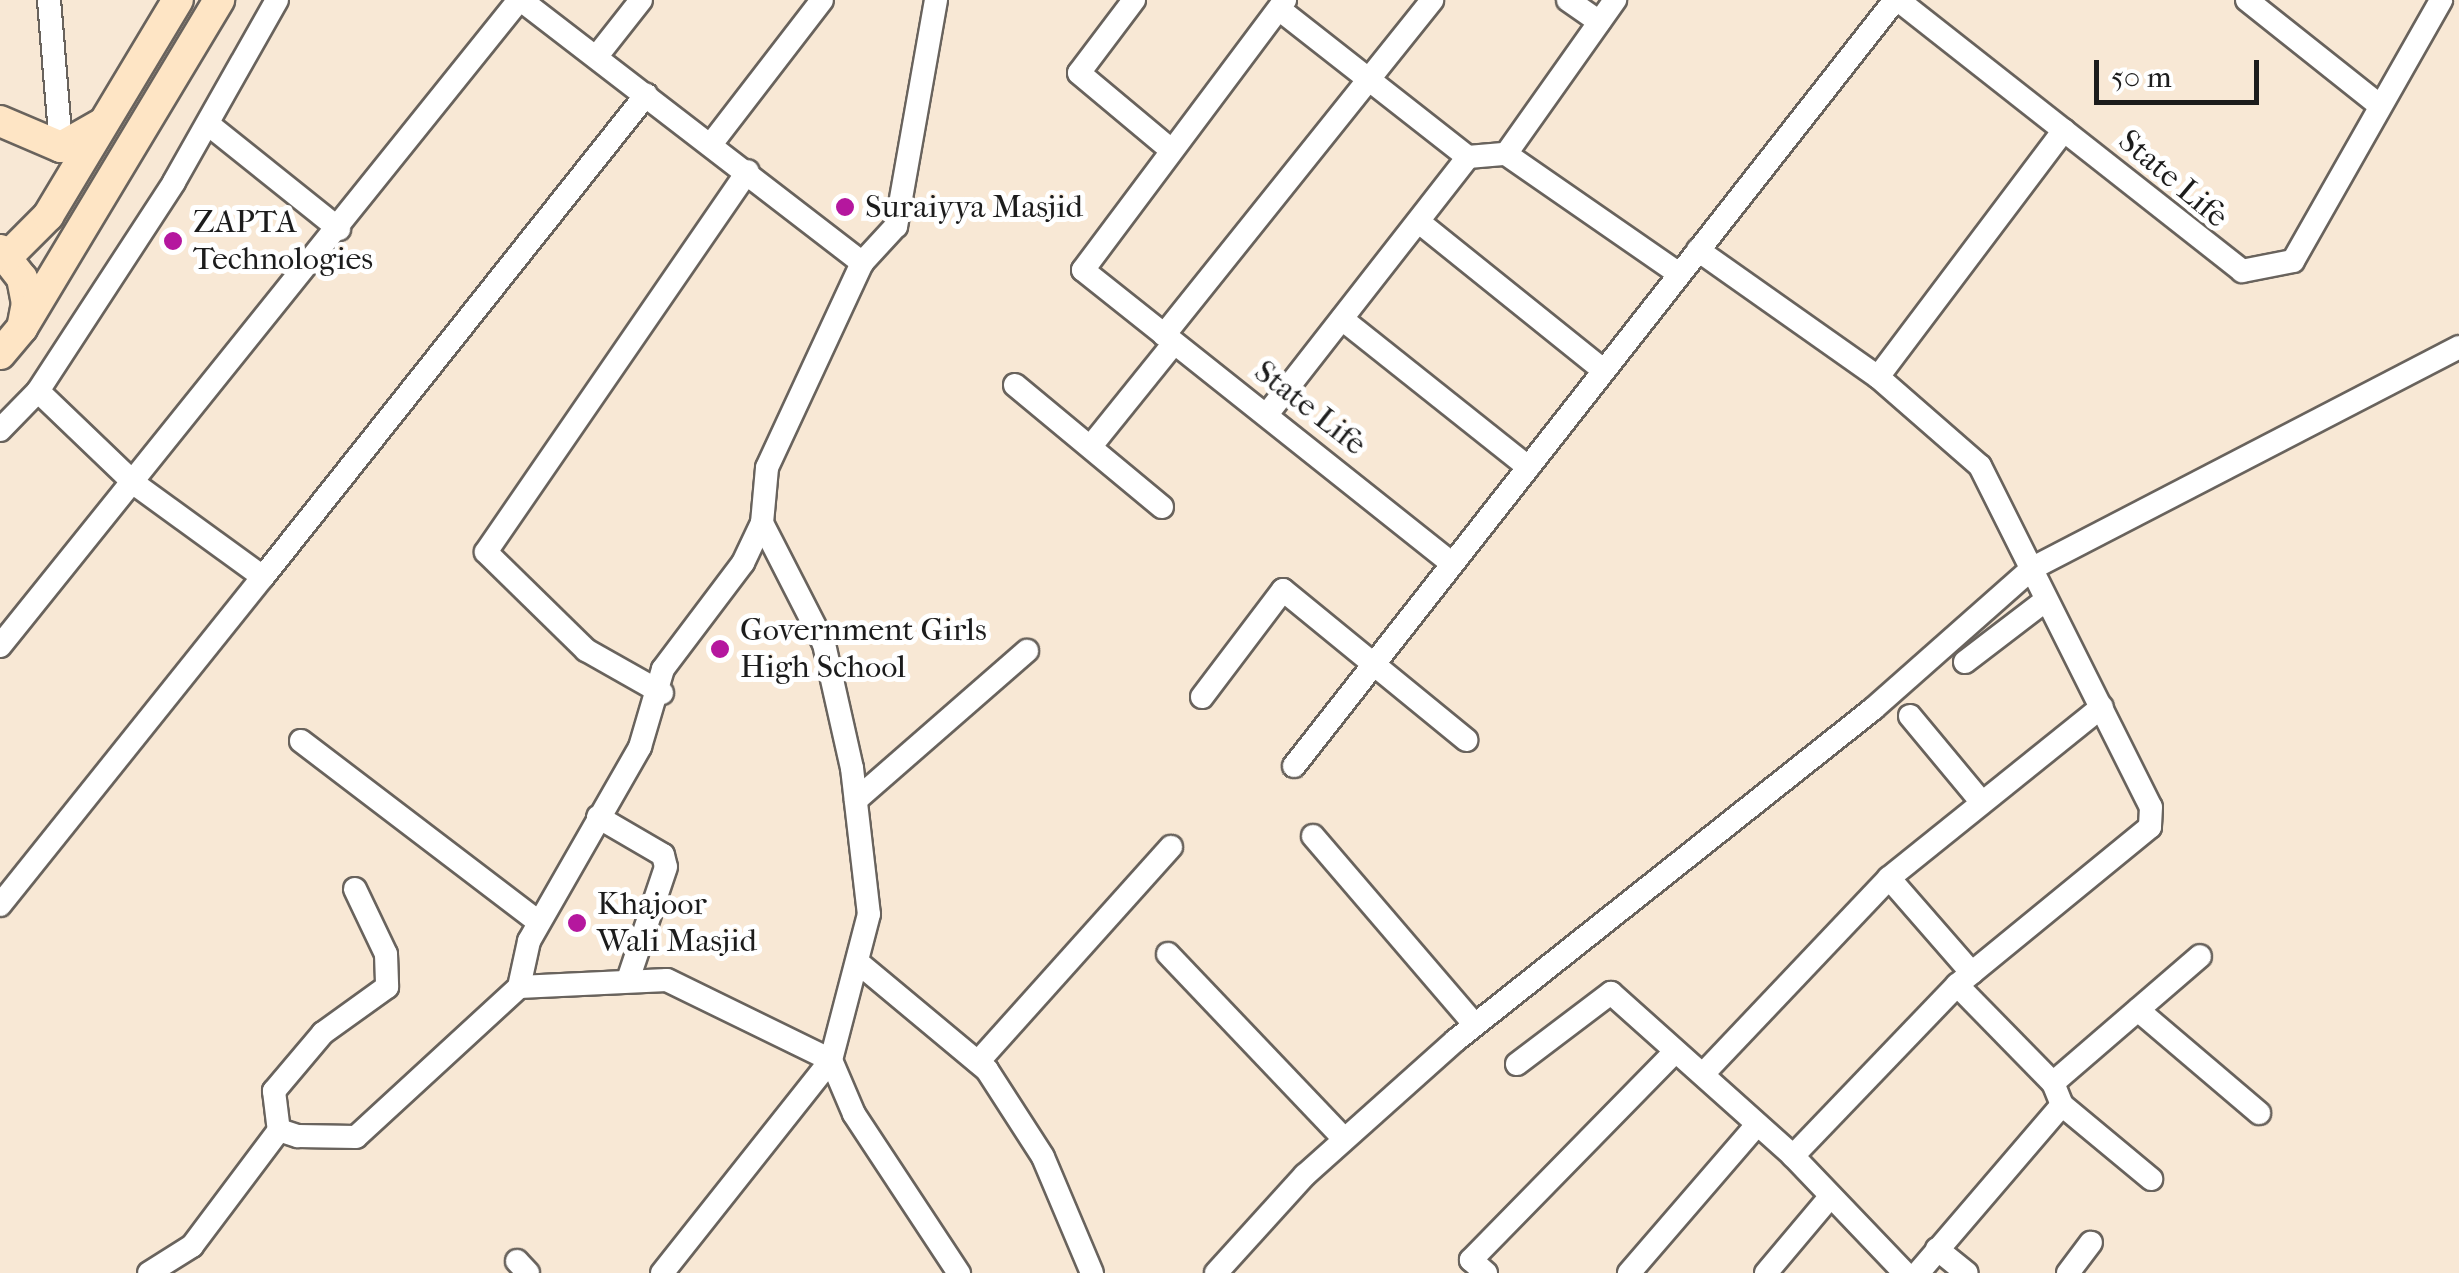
<!DOCTYPE html>
<style>
body{margin:0}
#map{position:relative;width:2459px;height:1273px;overflow:hidden;background:#f8e8d5;font-family:"IM FELL French Canon",serif}
div>[style]{position:absolute}
[style*='--x']{left:calc(var(--x)*1px);top:calc(var(--y)*1px);width:calc(var(--w)*1px);rotate:calc(var(--a)*1deg)}
.roads{filter:drop-shadow(2px 0 #69635d) drop-shadow(-2px 0 #69635d) drop-shadow(0 2px #69635d) drop-shadow(0 -2px #69635d)}
.street>*{height:22px;margin:-11px;padding:0 11px;transform-origin:11px;border-radius:11px;background:#fff}
.secondary>*{height:30px;margin:-15px;padding:0 15px;transform-origin:15px;border-radius:15px;background:#fee5c5}
.dots>*{width:28px;height:28px;translate:-50% -50%;box-sizing:border-box;border:5px solid #fff;border-radius:50%}
span{translate:-50% -50%;white-space:nowrap;text-align:center;line-height:1.15;-webkit-text-stroke:10px #fff;paint-order:stroke}
.street-label{font-size:32px;color:#1c1c1c}
.poi-label{font-size:32px;color:#1c1c1c}
.left{translate:0 -50%;text-align:left}
.scale{position:absolute;left:2094px;top:60px;width:165px;height:45px;box-sizing:border-box;border:5px solid #1c1c1c;border-top:0;padding-left:12px;font-size:30px;line-height:35px;white-space:nowrap;color:#1c1c1c;-webkit-text-stroke:8px #fff;paint-order:stroke}
</style>
<div id="map">
<div class="roads">
<div class="street">
<div style="--x:49;--y:0;--w:147;--a:85.3"></div>
<div style="--x:521;--y:0;--w:431;--a:37.6"></div>
<div style="--x:936;--y:0;--w:230;--a:100"></div>
<div style="--x:896;--y:226;--w:50;--a:132.6"></div>
<div style="--x:862;--y:263;--w:226;--a:114.9"></div>
<div style="--x:767;--y:468;--w:55;--a:95.2"></div>
<div style="--x:762;--y:523;--w:136;--a:62.9"></div>
<div style="--x:824;--y:644;--w:127;--a:77.3"></div>
<div style="--x:852;--y:768;--w:147;--a:83.4"></div>
<div style="--x:869;--y:914;--w:151;--a:104.6"></div>
<div style="--x:831;--y:1060;--w:59;--a:66.9"></div>
<div style="--x:854;--y:1114;--w:191;--a:56.6"></div>
<div style="--x:1134;--y:0;--w:91;--a:127"></div>
<div style="--x:1079;--y:73;--w:120;--a:39.9"></div>
<div style="--x:1285;--y:0;--w:337;--a:126.8"></div>
<div style="--x:1083;--y:270;--w:468;--a:38.5"></div>
<div style="--x:1568;--y:0;--w:38;--a:35"></div>
<div style="--x:1898;--y:0;--w:438;--a:38.2"></div>
<div style="--x:2242;--y:271;--w:52;--a:-11.1"></div>
<div style="--x:2293;--y:261;--w:300;--a:-60.4"></div>
<div style="--x:2247;--y:0;--w:169;--a:38.5"></div>
<div style="--x:1279;--y:9;--w:240;--a:38.1"></div>
<div style="--x:1468;--y:157;--w:38;--a:-5"></div>
<div style="--x:1506;--y:154;--w:189;--a:-54.7"></div>
<div style="--x:597;--y:56;--w:71;--a:-51.8"></div>
<div style="--x:208;--y:124;--w:168;--a:38.7"></div>
<div style="--x:712;--y:143;--w:180;--a:-52.4"></div>
<div style="--x:1506;--y:154;--w:209;--a:34.7"></div>
<div style="--x:1419;--y:222;--w:236;--a:38.8"></div>
<div style="--x:1698;--y:250;--w:220;--a:35.2"></div>
<div style="--x:1878;--y:377;--w:135;--a:41.1"></div>
<div style="--x:1980;--y:466;--w:381;--a:63.4"></div>
<div style="--x:2151;--y:807;--w:20;--a:93"></div>
<div style="--x:2150;--y:827;--w:249;--a:140.7"></div>
<div style="--x:1957;--y:985;--w:237;--a:133.8"></div>
<div style="--x:1342;--y:319;--w:238;--a:38.5"></div>
<div style="--x:1164;--y:335;--w:429;--a:-51.3"></div>
<div style="--x:1878;--y:377;--w:309;--a:-53"></div>
<div style="--x:1015;--y:385;--w:191;--a:39.7"></div>
<div style="--x:38;--y:391;--w:134;--a:43.8"></div>
<div style="--x:135;--y:484;--w:158;--a:36"></div>
<div style="--x:263;--y:577;--w:616;--a:-51.53"></div>
<div style="--x:1268;--y:413;--w:325;--a:-52"></div>
<div style="--x:0;--y:430;--w:54;--a:-45.7"></div>
<div style="--x:38;--y:391;--w:249;--a:-56.9"></div>
<div style="--x:174;--y:182;--w:209;--a:-60.5"></div>
<div style="--x:1091;--y:446;--w:132;--a:-51.1"></div>
<div style="--x:0;--y:646;--w:829;--a:-51.22"></div>
<div style="--x:1965;--y:662;--w:102;--a:-37.4"></div>
<div style="--x:662;--y:693;--w:87;--a:-150.5"></div>
<div style="--x:586;--y:650;--w:140;--a:-135.6"></div>
<div style="--x:486;--y:552;--w:462;--a:-55.5"></div>
<div style="--x:1202;--y:697;--w:134;--a:-52.9"></div>
<div style="--x:1283;--y:590;--w:237;--a:39.3"></div>
<div style="--x:1910;--y:716;--w:107;--a:50.3"></div>
<div style="--x:301;--y:741;--w:299;--a:37.3"></div>
<div style="--x:1294;--y:766;--w:974;--a:-51.88"></div>
<div style="--x:856;--y:800;--w:227;--a:-41.1"></div>
<div style="--x:598;--y:817;--w:75;--a:30.3"></div>
<div style="--x:663;--y:855;--w:12;--a:76"></div>
<div style="--x:666;--y:867;--w:119;--a:108.6"></div>
<div style="--x:1313;--y:836;--w:248;--a:49.4"></div>
<div style="--x:1889;--y:878;--w:126;--a:48.9"></div>
<div style="--x:355;--y:889;--w:72;--a:64.5"></div>
<div style="--x:386;--y:954;--w:33;--a:88"></div>
<div style="--x:387;--y:987;--w:79;--a:144.3"></div>
<div style="--x:323;--y:1033;--w:76;--a:130.2"></div>
<div style="--x:274;--y:1091;--w:39;--a:83"></div>
<div style="--x:279;--y:1130;--w:20;--a:18"></div>
<div style="--x:298;--y:1136;--w:58;--a:1"></div>
<div style="--x:356;--y:1137;--w:222;--a:-42.6"></div>
<div style="--x:519;--y:987;--w:47;--a:-77.7"></div>
<div style="--x:529;--y:941;--w:224;--a:-60.2"></div>
<div style="--x:640;--y:747;--w:81;--a:-73.6"></div>
<div style="--x:663;--y:669;--w:133;--a:-53"></div>
<div style="--x:743;--y:563;--w:44;--a:-64.6"></div>
<div style="--x:0;--y:905;--w:420;--a:-51.3"></div>
<div style="--x:1168;--y:954;--w:255;--a:46.4"></div>
<div style="--x:861;--y:965;--w:164;--a:39.8"></div>
<div style="--x:987;--y:1070;--w:103;--a:57.2"></div>
<div style="--x:1043;--y:1157;--w:126;--a:67.1"></div>
<div style="--x:1957;--y:985;--w:137;--a:45.6"></div>
<div style="--x:519;--y:987;--w:148;--a:-2.7"></div>
<div style="--x:667;--y:980;--w:182;--a:26"></div>
<div style="--x:831;--y:1060;--w:272;--a:128.4"></div>
<div style="--x:2138;--y:1010;--w:159;--a:40.4"></div>
<div style="--x:978;--y:1062;--w:289;--a:-48.1"></div>
<div style="--x:1517;--y:1064;--w:118;--a:-37.1"></div>
<div style="--x:1611;--y:993;--w:244;--a:41.8"></div>
<div style="--x:1793;--y:1156;--w:162;--a:46.3"></div>
<div style="--x:1704;--y:1073;--w:269;--a:-46.5"></div>
<div style="--x:1889;--y:878;--w:273;--a:-38.8"></div>
<div style="--x:2062;--y:1105;--w:116;--a:39.7"></div>
<div style="--x:1937;--y:1249;--w:38;--a:39"></div>
<div style="--x:517;--y:1261;--w:16;--a:47"></div>
<div style="--x:149;--y:1273;--w:51;--a:-32.1"></div>
<div style="--x:192;--y:1246;--w:145;--a:-53.1"></div>
<div style="--x:1216;--y:1273;--w:132;--a:-47.8"></div>
<div style="--x:1305;--y:1175;--w:203;--a:-41.8"></div>
<div style="--x:1456;--y:1040;--w:532;--a:-38.44"></div>
<div style="--x:1873;--y:709;--w:211;--a:-41.5"></div>
<div style="--x:2031;--y:569;--w:482;--a:-27.4"></div>
<div style="--x:1486;--y:1273;--w:20;--a:-139"></div>
<div style="--x:1471;--y:1260;--w:291;--a:-45.6"></div>
<div style="--x:1629;--y:1273;--w:193;--a:-49.2"></div>
<div style="--x:1766;--y:1273;--w:99;--a:-49.9"></div>
<div style="--x:1918;--y:1273;--w:221;--a:-49.4"></div>
<div style="--x:2062;--y:1105;--w:24;--a:-112"></div>
<div style="--x:2053;--y:1083;--w:194;--a:-40.8"></div>
<div style="--x:2068;--y:1273;--w:38;--a:-53"></div>
</div>
<div class="secondary">
<div style="--x:0;--y:121;--w:66;--a:23.1"></div>
<div style="--x:61;--y:147;--w:48;--a:-29.7"></div>
<div style="--x:0;--y:250;--w:36;--a:52"></div>
<div style="--x:22;--y:278;--w:25;--a:79"></div>
<div style="--x:27;--y:303;--w:25;--a:101"></div>
<div style="--x:22;--y:328;--w:34;--a:130"></div>
<div style="--x:8;--y:256;--w:57;--a:-45"></div>
<div style="--x:48;--y:216;--w:252;--a:-59"></div>
<div style="--x:22;--y:328;--w:383;--a:-59"></div>
</div>
</div>
<div class="dots">
<div style="left:845px;top:207px;background:#b5179e"></div>
<div style="left:173px;top:241px;background:#b5179e"></div>
<div style="left:720px;top:649px;background:#b5179e"></div>
<div style="left:577px;top:923px;background:#b5179e"></div>
</div>
<div class="street-label">
<span style="left:2173px;top:179px;rotate:40deg">State Life</span>
<span style="left:1310px;top:408px;rotate:38deg">State Life</span>
</div>
<div class="poi-label">
<span class="left" style="left:865px;top:207px">Suraiyya Masjid</span>
<span class="left" style="left:193px;top:241px">ZAPTA<br>Technologies</span>
<span class="left" style="left:740px;top:649px">Government Girls<br>High School</span>
<span class="left" style="left:597px;top:923px">Khajoor<br>Wali Masjid</span>
</div>
<div class="scale">50 m</div>
</div>
